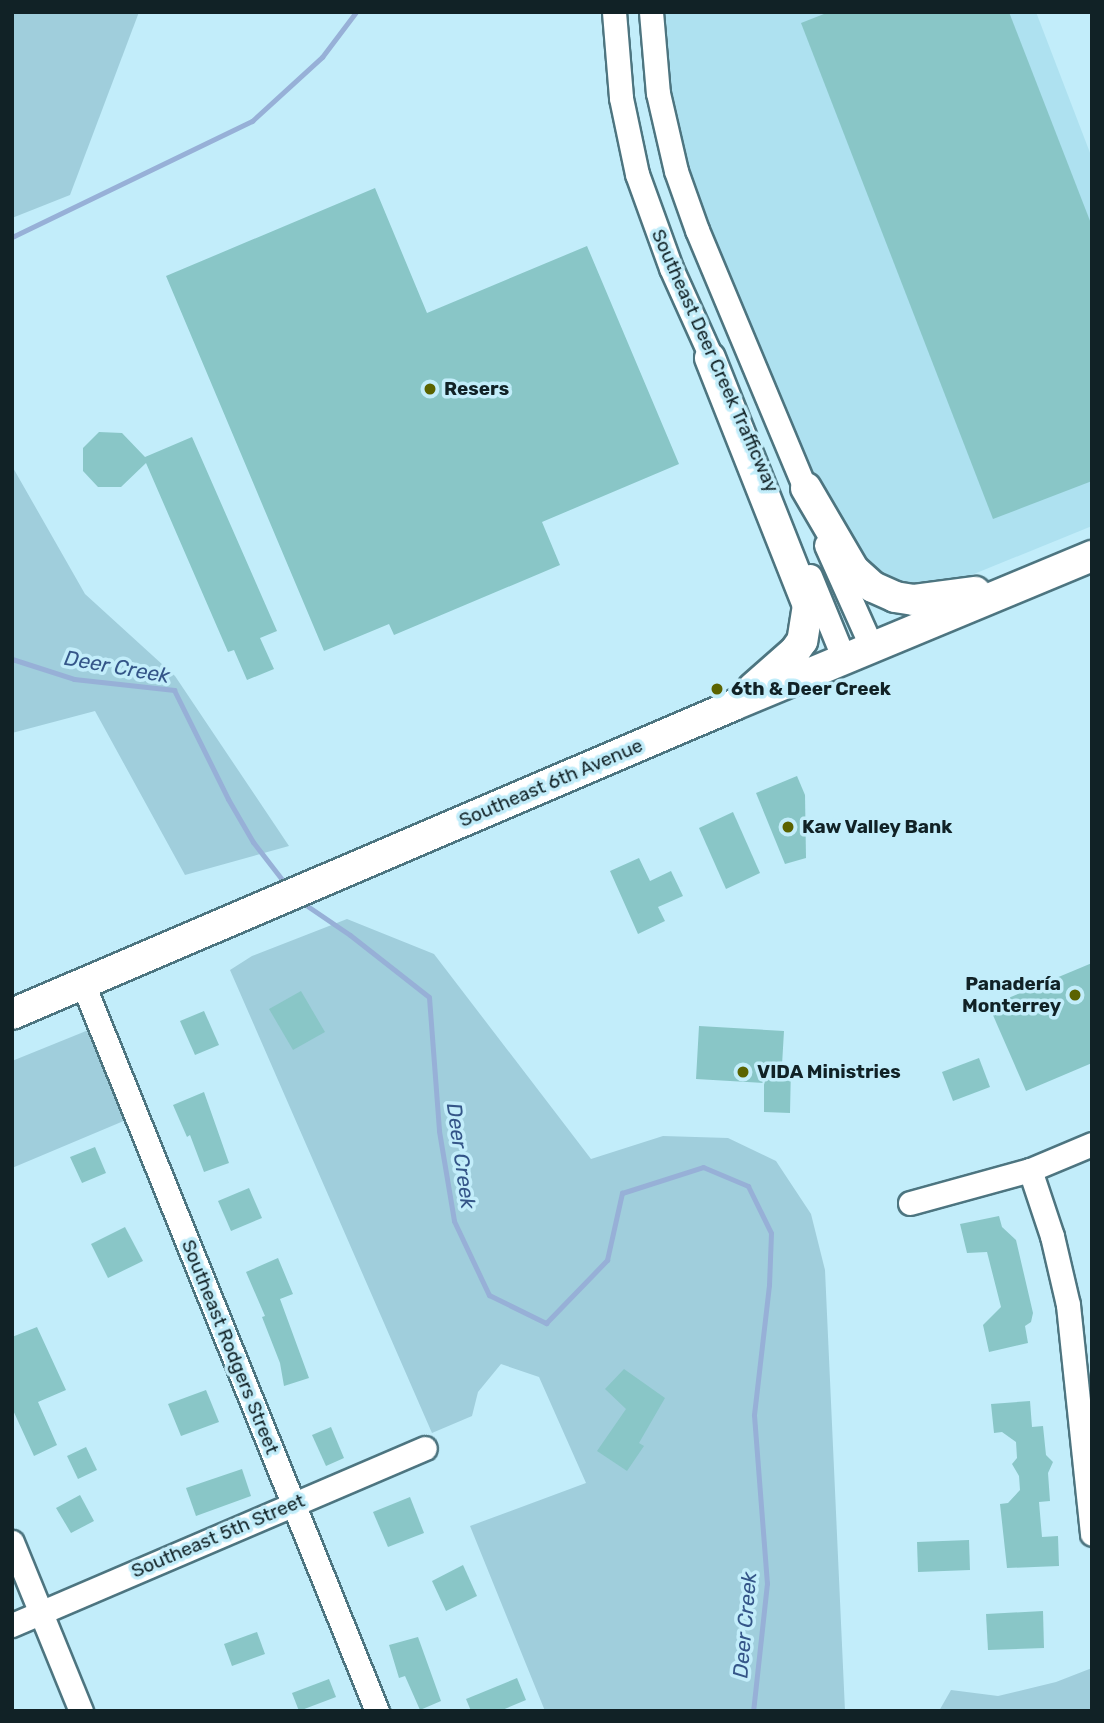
<!DOCTYPE html>
<meta charset="utf-8">
<style>
body{margin:0}
#map{position:relative;width:1104px;height:1723px;overflow:hidden;background:#c2edfa;font-family:Rubik,sans-serif}
div>[style]{position:absolute}
[style*='--x']{left:calc(var(--x)*1px);top:calc(var(--y)*1px);width:calc(var(--w)*1px);rotate:calc(var(--a)*1deg)}
.built>*{inset:0;background:#aee1f0}
.green>*{inset:0;background:#a0cedc}
.stream>*{height:5px;margin:-2.5px;padding:0 2.5px;transform-origin:2.5px;border-radius:2.5px;background:#97b0d7}
.building>*{inset:0;background:#89c6c7}
.roads{filter:drop-shadow(2px 0 #4d7580) drop-shadow(-2px 0 #4d7580) drop-shadow(0 2px #4d7580) drop-shadow(0 -2px #4d7580)}
.minor>*{height:23px;margin:-11.5px;padding:0 11.5px;transform-origin:11.5px;border-radius:11.5px;background:#fff}
.major>*{height:30px;margin:-15px;padding:0 15px;transform-origin:15px;border-radius:15px;background:#fff}
.dots>*{width:19px;height:19px;translate:-50% -50%;box-sizing:border-box;border:4px solid #c2edfa;border-radius:50%}
span{translate:-50% -50%;white-space:nowrap;text-align:center;line-height:1.15;-webkit-text-stroke:7px #c2edfa;paint-order:stroke}
.street-label{font-size:19px;color:#112226}
.poi-label{font-size:19px;color:#112226;font-weight:700}
.left{translate:0 -50%;text-align:left}
.right{translate:-100% -50%;text-align:right}
.water-label{font-size:21px;color:#345588;font-style:italic}
.frame{position:absolute;inset:0;border:14px solid #112226;pointer-events:none}
</style>
<div id="map">
<div class="built">
<div style="clip-path:polygon(662px 12px,1036px 12px,1092px 158px,1092px 526px,947px 585px,897px 587px,874px 576px,822px 496px,708px 224px,677px 134px,667px 88px)"></div>
</div>
<div class="green">
<div style="clip-path:polygon(12px 12px,139px 12px,70px 195px,12px 218px)"></div>
<div style="clip-path:polygon(12px 466px,85px 594px,175px 676px,289px 846px,185px 875px,95px 711px,12px 733px)"></div>
<div style="clip-path:polygon(347px 919px,434px 954px,591px 1159px,663px 1136px,728px 1138px,776px 1161px,811px 1214px,825px 1270px,845px 1711px,545px 1711px,470px 1526px,586px 1483px,539px 1377px,501px 1364px,478px 1392px,472px 1416px,432px 1433px,230px 970px,252px 956px)"></div>
<div style="clip-path:polygon(91px 1029px,126px 1120px,12px 1168px,12px 1061px)"></div>
<div style="clip-path:polygon(1092px 1668px,1092px 1711px,939px 1711px,951px 1690px,998px 1696px,1056px 1682px)"></div>
</div>
<div class="stream">
<div style="--x:12;--y:237;--w:267;--a:-25.8"></div>
<div style="--x:252;--y:121;--w:95;--a:-42.4"></div>
<div style="--x:322;--y:57;--w:56;--a:-52.9"></div>
<div style="--x:12;--y:659;--w:65;--a:17.9"></div>
<div style="--x:74;--y:679;--w:101;--a:6.3"></div>
<div style="--x:174;--y:690;--w:122;--a:63.6"></div>
<div style="--x:228;--y:799;--w:50;--a:59.8"></div>
<div style="--x:253;--y:842;--w:56;--a:52.3"></div>
<div style="--x:300;--y:901;--w:60;--a:34.2"></div>
<div style="--x:350;--y:935;--w:100;--a:38.1"></div>
<div style="--x:429;--y:997;--w:134;--a:85.7"></div>
<div style="--x:439;--y:1131;--w:91;--a:80.5"></div>
<div style="--x:454;--y:1221;--w:82;--a:64.7"></div>
<div style="--x:489;--y:1295;--w:64;--a:26.2"></div>
<div style="--x:546;--y:1323;--w:88;--a:-45.9"></div>
<div style="--x:607;--y:1260;--w:69;--a:-77.4"></div>
<div style="--x:622;--y:1193;--w:85;--a:-17.8"></div>
<div style="--x:703;--y:1167;--w:49;--a:22.9"></div>
<div style="--x:748;--y:1186;--w:52;--a:63.9"></div>
<div style="--x:771;--y:1233;--w:52;--a:92.2"></div>
<div style="--x:769;--y:1285;--w:131;--a:96.6"></div>
<div style="--x:754;--y:1415;--w:169;--a:85.6"></div>
<div style="--x:767;--y:1583;--w:129;--a:96.2"></div>
</div>
<div class="building">
<div style="clip-path:polygon(829px 12px,1009px 12px,1092px 226px,1092px 481px,993px 519px,801px 23px)"></div>
<div style="clip-path:polygon(375px 188px,427px 313px,587px 246px,679px 464px,542px 522px,560px 565px,394px 635px,389px 624px,324px 651px,166px 276px)"></div>
<div style="clip-path:polygon(99px 432px,122px 433px,145px 457px,192px 437px,277px 631px,260px 638px,274px 669px,247px 680px,234px 650px,228px 652px,146px 463px,121px 487px,98px 487px,83px 471px,83px 448px)"></div>
<div style="clip-path:polygon(797px 776px,805px 795px,806px 858px,785px 864px,756px 793px)"></div>
<div style="clip-path:polygon(733px 812px,760px 873px,726px 889px,699px 828px)"></div>
<div style="clip-path:polygon(639px 858px,650px 881px,671px 871px,683px 896px,658px 907px,665px 921px,638px 934px,610px 871px)"></div>
<div style="clip-path:polygon(1092px 963px,1092px 1063px,1026px 1091px,989px 1006px)"></div>
<div style="clip-path:polygon(301px 991px,325px 1032px,293px 1050px,269px 1009px)"></div>
<div style="clip-path:polygon(204px 1011px,219px 1045px,195px 1055px,180px 1021px)"></div>
<div style="clip-path:polygon(699px 1026px,784px 1031px,782px 1065px,791px 1065px,790px 1113px,764px 1112px,764px 1083px,696px 1079px)"></div>
<div style="clip-path:polygon(979px 1058px,990px 1087px,953px 1101px,942px 1072px)"></div>
<div style="clip-path:polygon(204px 1092px,229px 1163px,204px 1172px,190px 1135px,187px 1137px,173px 1105px)"></div>
<div style="clip-path:polygon(95px 1147px,106px 1173px,82px 1183px,70px 1157px)"></div>
<div style="clip-path:polygon(249px 1188px,262px 1218px,231px 1231px,218px 1201px)"></div>
<div style="clip-path:polygon(999px 1216px,1002px 1227px,1016px 1240px,1033px 1313px,1031px 1322px,1025px 1326px,1028px 1343px,989px 1352px,983px 1325px,1001px 1307px,987px 1252px,967px 1253px,960px 1224px)"></div>
<div style="clip-path:polygon(125px 1227px,143px 1261px,108px 1278px,91px 1244px)"></div>
<div style="clip-path:polygon(278px 1258px,293px 1294px,280px 1299px,309px 1378px,284px 1386px,280px 1363px,262px 1317px,265px 1316px,246px 1272px)"></div>
<div style="clip-path:polygon(37px 1327px,66px 1390px,38px 1402px,57px 1445px,34px 1456px,12px 1408px,12px 1337px)"></div>
<div style="clip-path:polygon(624px 1369px,665px 1398px,639px 1443px,644px 1446px,627px 1471px,597px 1451px,626px 1409px,605px 1389px)"></div>
<div style="clip-path:polygon(206px 1390px,219px 1422px,181px 1436px,168px 1404px)"></div>
<div style="clip-path:polygon(1030px 1401px,1032px 1427px,1043px 1426px,1046px 1455px,1053px 1462px,1048px 1473px,1050px 1501px,1039px 1502px,1042px 1537px,1058px 1536px,1059px 1566px,1007px 1568px,1000px 1504px,1008px 1503px,1020px 1490px,1019px 1476px,1012px 1464px,1017px 1458px,1016px 1442px,1002px 1432px,994px 1433px,991px 1404px)"></div>
<div style="clip-path:polygon(331px 1427px,344px 1458px,326px 1466px,312px 1435px)"></div>
<div style="clip-path:polygon(86px 1447px,97px 1470px,78px 1479px,67px 1456px)"></div>
<div style="clip-path:polygon(242px 1469px,251px 1496px,196px 1516px,186px 1488px)"></div>
<div style="clip-path:polygon(80px 1495px,94px 1521px,71px 1533px,56px 1508px)"></div>
<div style="clip-path:polygon(410px 1497px,424px 1533px,388px 1547px,373px 1512px)"></div>
<div style="clip-path:polygon(969px 1540px,970px 1570px,918px 1572px,917px 1542px)"></div>
<div style="clip-path:polygon(463px 1565px,477px 1596px,446px 1611px,432px 1581px)"></div>
<div style="clip-path:polygon(1043px 1611px,1044px 1648px,988px 1650px,986px 1614px)"></div>
<div style="clip-path:polygon(257px 1632px,265px 1654px,232px 1666px,224px 1644px)"></div>
<div style="clip-path:polygon(418px 1637px,441px 1701px,420px 1710px,405px 1676px,399px 1678px,389px 1645px)"></div>
<div style="clip-path:polygon(517px 1678px,526px 1700px,500px 1711px,471px 1711px,466px 1699px)"></div>
<div style="clip-path:polygon(329px 1679px,336px 1697px,299px 1711px,292px 1693px)"></div>
</div>
<div class="roads">
<div class="minor">
<div style="--x:614;--y:12;--w:86;--a:85.3"></div>
<div style="--x:621;--y:98;--w:78;--a:78.1"></div>
<div style="--x:637;--y:174;--w:100;--a:70.1"></div>
<div style="--x:671;--y:268;--w:114;--a:65.7"></div>
<div style="--x:651;--y:12;--w:81;--a:85.1"></div>
<div style="--x:658;--y:93;--w:80;--a:77"></div>
<div style="--x:676;--y:171;--w:63;--a:70.4"></div>
<div style="--x:697;--y:230;--w:296;--a:67.3"></div>
<div style="--x:826;--y:545;--w:113;--a:65.9"></div>
<div style="--x:810;--y:576;--w:90;--a:67.7"></div>
<div style="--x:83;--y:984;--w:784;--a:67.98"></div>
<div style="--x:1030;--y:1170;--w:70;--a:71.6"></div>
<div style="--x:1052;--y:1236;--w:71;--a:76.9"></div>
<div style="--x:1068;--y:1305;--w:230;--a:84"></div>
<div style="--x:910;--y:1203;--w:124;--a:-15.4"></div>
<div style="--x:1030;--y:1170;--w:67;--a:-22.8"></div>
<div style="--x:12;--y:1542;--w:183;--a:67.8"></div>
<div style="--x:12;--y:1625;--w:449;--a:-23.2"></div>
</div>
<div class="major">
<div style="--x:710;--y:358;--w:266;--a:68.4"></div>
<div style="--x:808;--y:605;--w:36;--a:99"></div>
<div style="--x:802;--y:641;--w:12;--a:125"></div>
<div style="--x:795;--y:651;--w:56;--a:138.6"></div>
<div style="--x:806;--y:488;--w:95;--a:59.7"></div>
<div style="--x:854;--y:570;--w:25;--a:42"></div>
<div style="--x:873;--y:587;--w:24;--a:24"></div>
<div style="--x:895;--y:597;--w:19;--a:9"></div>
<div style="--x:914;--y:600;--w:62;--a:-7.5"></div>
<div style="--x:12;--y:1014;--w:785;--a:-23.17"></div>
<div style="--x:734;--y:705;--w:388;--a:-22.6"></div>
</div>
</div>
<div class="dots">
<div style="left:430px;top:389px;background:#5b6300"></div>
<div style="left:717px;top:689px;background:#5b6300"></div>
<div style="left:788px;top:827px;background:#5b6300"></div>
<div style="left:1075px;top:995px;background:#5b6300"></div>
<div style="left:743px;top:1072px;background:#5b6300"></div>
</div>
<div class="street-label">
<span style="left:715px;top:361px;rotate:66deg">Southeast Deer Creek Trafficway</span>
<span style="left:551px;top:783px;rotate:-23deg">Southeast 6th Avenue</span>
<span style="left:230px;top:1347px;rotate:68deg">Southeast Rodgers Street</span>
<span style="left:218px;top:1536px;rotate:-23deg">Southeast 5th Street</span>
</div>
<div class="poi-label">
<span class="left" style="left:444px;top:389px">Resers</span>
<span class="left" style="left:731px;top:689px">6th &amp; Deer Creek</span>
<span class="left" style="left:802px;top:827px">Kaw Valley Bank</span>
<span class="right" style="left:1061px;top:995px">Panadería<br>Monterrey</span>
<span class="left" style="left:757px;top:1072px">VIDA Ministries</span>
</div>
<div class="water-label">
<span style="left:117px;top:667px;rotate:10deg">Deer Creek</span>
<span style="left:461px;top:1156px;rotate:82deg">Deer Creek</span>
<span style="left:745px;top:1625px;rotate:-85deg">Deer Creek</span>
</div>
<div class="frame"></div>
</div>
